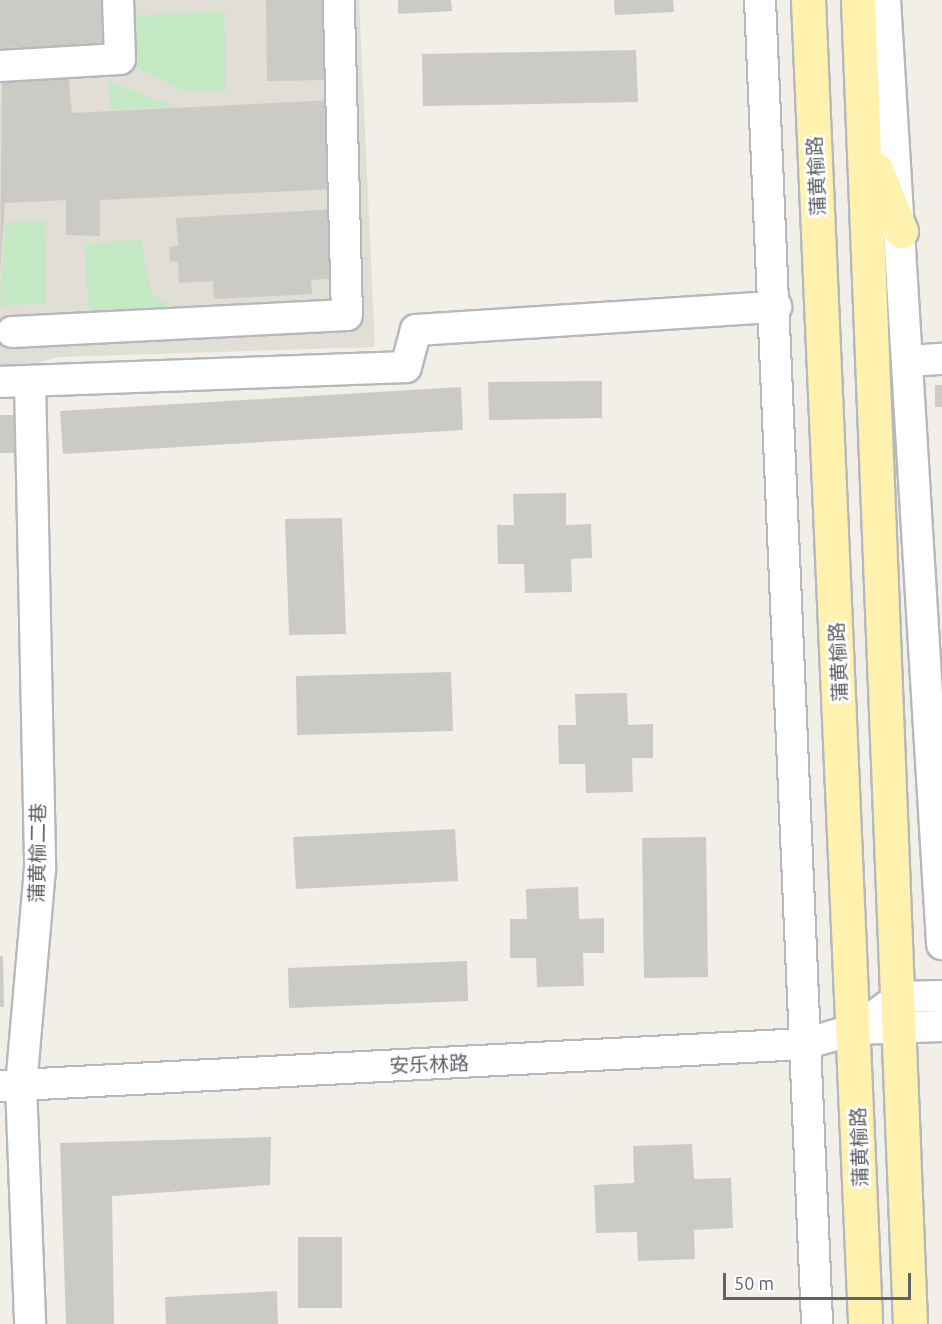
<!DOCTYPE html>
<meta charset="utf-8">
<style>
body{margin:0}
#map{position:relative;width:942px;height:1324px;overflow:hidden;background:#f1efe8;font-family:Ubuntu,"Noto Sans SC",sans-serif}
div>[style]{position:absolute}
[style*='--x']{left:calc(var(--x)*1px);top:calc(var(--y)*1px);width:calc(var(--w)*1px);rotate:calc(var(--a)*1deg)}
.education>*{inset:0;background:#e1ded6}
.green>*{inset:0;background:#c5e8c5}
.building>*{inset:0;background:#cccac5}
.roads{filter:drop-shadow(2px 0 #b5b8bc) drop-shadow(-2px 0 #b5b8bc) drop-shadow(0 2px #b5b8bc) drop-shadow(0 -2px #b5b8bc)}
.minor>*{height:30px;margin:-15px;padding:0 15px;transform-origin:15px;border-radius:15px;background:#fff}
.major>*{height:33px;margin:-16.5px;padding:0 16.5px;transform-origin:16.5px;border-radius:16.5px;background:#fff2af}
span{translate:-50% -50%;white-space:nowrap;text-align:center;line-height:1.15;-webkit-text-stroke:5px #fff;paint-order:stroke}
.street-label{font-size:20px;color:#5f6368}
.scale{position:absolute;left:723px;top:1273px;width:188px;height:27px;box-sizing:border-box;border:3px solid #5f6368;border-top:0;padding-left:8px;font-size:18px;line-height:21px;white-space:nowrap;color:#5f6368;-webkit-text-stroke:4px #fff;paint-order:stroke}
</style>
<div id="map">
<div class="education">
<div style="clip-path:polygon(0 0,359px 0,375px 347px,59px 357px,0 373px)"></div>
</div>
<div class="green">
<div style="clip-path:polygon(225px 11px,226px 90px,183px 91px,132px 65px,130px 16px)"></div>
<div style="clip-path:polygon(108px 81px,176px 107px,111px 110px)"></div>
<div style="clip-path:polygon(45px 221px,46px 303px,0 306px,5px 223px)"></div>
<div style="clip-path:polygon(141px 239px,152px 295px,168px 305px,167px 320px,88px 317px,85px 244px)"></div>
</div>
<div class="building">
<div style="clip-path:polygon(0 0,101px 0,102px 45px,0 48px)"></div>
<div style="clip-path:polygon(266px 0,328px 0,328px 80px,267px 81px)"></div>
<div style="clip-path:polygon(398px 0,451px 0,452px 11px,398px 14px)"></div>
<div style="clip-path:polygon(614px 0,673px 0,674px 12px,615px 15px)"></div>
<div style="clip-path:polygon(636px 50px,638px 102px,423px 106px,422px 54px)"></div>
<div style="clip-path:polygon(68px 71px,72px 113px,336px 100px,336px 189px,100px 200px,100px 236px,66px 235px,66px 200px,5px 203px,0 273px,2px 75px)"></div>
<div style="clip-path:polygon(339px 209px,343px 278px,311px 280px,312px 294px,214px 299px,213px 281px,179px 283px,178px 261px,170px 262px,169px 247px,178px 246px,176px 218px)"></div>
<div style="clip-path:polygon(602px 381px,602px 418px,489px 420px,488px 382px)"></div>
<div style="clip-path:polygon(935px 385px,942px 385px,942px 407px,935px 407px)"></div>
<div style="clip-path:polygon(461px 387px,463px 430px,63px 454px,60px 411px)"></div>
<div style="clip-path:polygon(0 415px,18px 415px,18px 453px,0 453px)"></div>
<div style="clip-path:polygon(566px 493px,566px 525px,591px 524px,592px 558px,571px 559px,572px 592px,525px 593px,524px 564px,498px 564px,497px 525px,514px 525px,513px 494px)"></div>
<div style="clip-path:polygon(342px 518px,346px 634px,289px 635px,285px 519px)"></div>
<div style="clip-path:polygon(451px 672px,453px 731px,297px 735px,296px 676px)"></div>
<div style="clip-path:polygon(627px 693px,628px 725px,653px 724px,653px 758px,632px 758px,633px 792px,586px 793px,585px 764px,559px 764px,558px 725px,576px 725px,575px 694px)"></div>
<div style="clip-path:polygon(455px 829px,458px 881px,296px 889px,293px 837px)"></div>
<div style="clip-path:polygon(706px 837px,708px 977px,644px 978px,642px 838px)"></div>
<div style="clip-path:polygon(578px 887px,579px 919px,604px 918px,604px 953px,583px 953px,584px 986px,537px 987px,536px 958px,510px 958px,510px 919px,527px 919px,526px 889px)"></div>
<div style="clip-path:polygon(0 956px,3px 956px,4px 1007px,0 1007px)"></div>
<div style="clip-path:polygon(467px 961px,468px 1001px,289px 1008px,288px 968px)"></div>
<div style="clip-path:polygon(271px 1137px,270px 1185px,112px 1196px,114px 1324px,66px 1324px,60px 1143px)"></div>
<div style="clip-path:polygon(692px 1144px,694px 1179px,731px 1178px,733px 1228px,694px 1230px,695px 1259px,638px 1261px,637px 1232px,596px 1233px,594px 1185px,634px 1183px,633px 1146px)"></div>
<div style="clip-path:polygon(298px 1237px,342px 1237px,342px 1308px,298px 1308px)"></div>
<div style="clip-path:polygon(277px 1291px,278px 1324px,166px 1324px,165px 1297px)"></div>
</div>
<div class="roads">
<div class="minor">
<div style="--x:760;--y:0;--w:1325;--a:87.53"></div>
<div style="--x:885;--y:0;--w:946;--a:86.54"></div>
<div style="--x:0;--y:66;--w:120;--a:-3.3"></div>
<div style="--x:120;--y:59;--w:59;--a:-91.9"></div>
<div style="--x:12;--y:332;--w:335;--a:-2.9"></div>
<div style="--x:347;--y:315;--w:315;--a:-91.5"></div>
<div style="--x:910;--y:361;--w:32;--a:-4"></div>
<div style="--x:30;--y:381;--w:488;--a:88.8"></div>
<div style="--x:40;--y:869;--w:217;--a:95"></div>
<div style="--x:21;--y:1085;--w:239;--a:87.8"></div>
<div style="--x:0;--y:382;--w:406;--a:-2.1"></div>
<div style="--x:406;--y:367;--w:38;--a:-75"></div>
<div style="--x:416;--y:330;--w:361;--a:-3.7"></div>
<div style="--x:877;--y:1014;--w:29;--a:-36"></div>
<div style="--x:900;--y:997;--w:42;--a:-1.4"></div>
<div style="--x:0;--y:1086;--w:806;--a:-2.99"></div>
<div style="--x:805;--y:1044;--w:52;--a:-16.7"></div>
<div style="--x:855;--y:1029;--w:87;--a:-2"></div>
</div>
<div class="major">
<div style="--x:808;--y:0;--w:1325;--a:87.53"></div>
<div style="--x:858;--y:0;--w:1325;--a:87.75"></div>
<div style="--x:876;--y:169;--w:67;--a:68"></div>
</div>
</div>
<div class="street-label">
<span style="left:816px;top:176px;rotate:-93deg">蒲黄榆路</span>
<span style="left:838px;top:662px;rotate:-93deg">蒲黄榆路</span>
<span style="left:37px;top:853px;rotate:-89deg">蒲黄榆二巷</span>
<span style="left:429px;top:1064px;rotate:-2deg">安乐林路</span>
<span style="left:859px;top:1147px;rotate:-92deg">蒲黄榆路</span>
</div>
<div class="scale">50 m</div>
</div>
